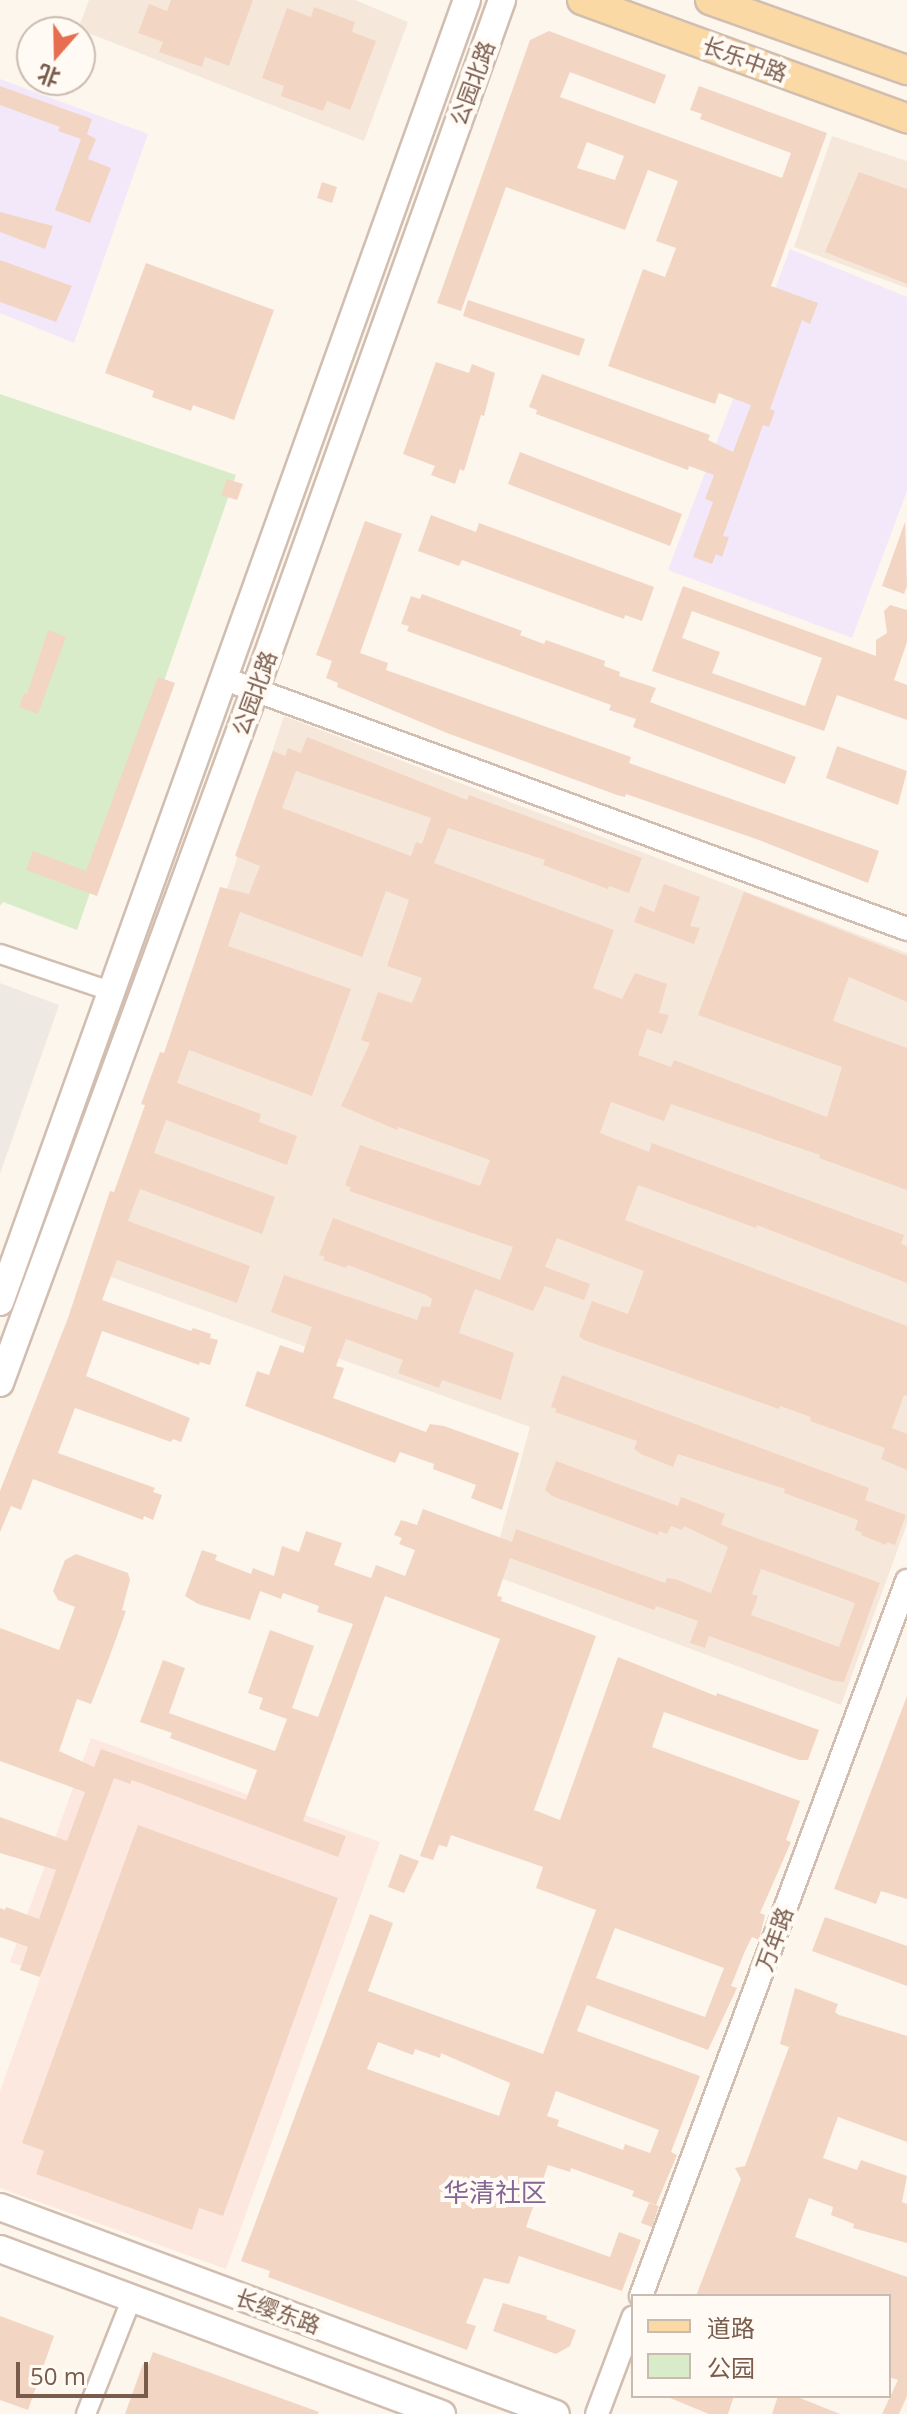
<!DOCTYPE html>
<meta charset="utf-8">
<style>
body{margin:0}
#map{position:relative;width:907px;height:2414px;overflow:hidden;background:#fdf6ec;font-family:"Open Sans","Noto Sans SC",sans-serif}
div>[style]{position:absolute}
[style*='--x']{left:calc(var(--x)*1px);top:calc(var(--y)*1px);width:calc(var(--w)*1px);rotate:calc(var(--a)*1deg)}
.residential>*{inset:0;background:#f5e8da}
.commercial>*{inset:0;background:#fde8e0}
.industrial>*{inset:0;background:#efe9e4}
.education>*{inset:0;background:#f3e8fa}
.green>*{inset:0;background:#d8ecc9}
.building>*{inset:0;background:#f3d5c3}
.roads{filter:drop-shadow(2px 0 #d1beb0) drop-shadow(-2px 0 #d1beb0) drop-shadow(0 2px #d1beb0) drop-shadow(0 -2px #d1beb0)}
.minor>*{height:18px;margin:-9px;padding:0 9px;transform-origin:9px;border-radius:9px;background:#fff}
.tertiary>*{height:22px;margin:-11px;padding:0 11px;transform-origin:11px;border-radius:11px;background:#fff}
.secondary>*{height:26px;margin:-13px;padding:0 13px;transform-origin:13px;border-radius:13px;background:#fff}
.primary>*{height:28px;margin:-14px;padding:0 14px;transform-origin:14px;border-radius:14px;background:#fbd9a5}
span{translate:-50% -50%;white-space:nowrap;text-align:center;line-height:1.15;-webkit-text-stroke:8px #fffaf3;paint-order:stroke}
.street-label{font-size:22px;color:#7a5c4d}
.quarter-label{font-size:26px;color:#846695}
.legend{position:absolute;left:631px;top:2294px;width:260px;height:104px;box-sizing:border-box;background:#fffaf3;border:2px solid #cabbb1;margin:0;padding:10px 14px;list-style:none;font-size:24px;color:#7a5c4d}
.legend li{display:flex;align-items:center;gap:16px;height:40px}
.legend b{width:40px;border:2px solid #cabbb1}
.north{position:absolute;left:16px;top:16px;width:80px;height:80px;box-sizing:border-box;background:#fffaf3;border:2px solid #cabbb1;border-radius:50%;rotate:200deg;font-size:22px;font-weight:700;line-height:32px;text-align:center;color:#7a5c4d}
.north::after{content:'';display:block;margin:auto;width:28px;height:36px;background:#e76f51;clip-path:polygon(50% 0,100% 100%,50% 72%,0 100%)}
.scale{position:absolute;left:16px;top:2362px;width:132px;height:36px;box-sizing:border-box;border:4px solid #7a5c4d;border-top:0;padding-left:10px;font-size:24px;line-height:28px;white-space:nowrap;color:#7a5c4d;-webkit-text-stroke:6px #fffaf3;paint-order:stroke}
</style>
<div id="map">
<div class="residential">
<div style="clip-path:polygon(89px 0,355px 0,408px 22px,364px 141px,78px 29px)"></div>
<div style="clip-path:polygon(832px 136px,907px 161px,907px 288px,794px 247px)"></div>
<div style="clip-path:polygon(284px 716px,907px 953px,907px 1524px,841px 1705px,490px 1574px,530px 1427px,100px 1273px)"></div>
</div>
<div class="commercial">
<div style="clip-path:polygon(91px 1738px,380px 1842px,226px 2269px,0 2188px,0 2091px,42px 1973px,10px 1962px)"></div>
</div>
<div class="industrial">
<div style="clip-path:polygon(0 983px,59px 1005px,0 1174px)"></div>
</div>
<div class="education">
<div style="clip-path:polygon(0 79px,148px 134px,74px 343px,0 313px)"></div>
<div style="clip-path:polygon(790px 249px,907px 297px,907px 491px,852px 638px,668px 570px)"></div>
</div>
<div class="green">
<div style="clip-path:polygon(0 394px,236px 475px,77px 930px,3px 902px,0 906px)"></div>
</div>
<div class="building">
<div style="clip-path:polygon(171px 0,253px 0,229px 66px,205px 57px,202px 67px,159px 52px,163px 42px,138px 33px,149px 4px,167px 11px)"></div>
<div style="clip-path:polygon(314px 7px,355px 22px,352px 32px,376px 41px,350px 110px,327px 101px,323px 111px,281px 96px,284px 86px,262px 78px,287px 8px,311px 17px)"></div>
<div style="clip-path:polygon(evenodd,549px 31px,666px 75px,655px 104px,570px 72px,560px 97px,661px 134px,782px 178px,791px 153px,700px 119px,702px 114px,690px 110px,699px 86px,827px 133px,771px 286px,818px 303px,810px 324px,802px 320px,770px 409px,775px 411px,769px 427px,763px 425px,723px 536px,729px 537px,722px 557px,716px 554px,712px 564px,693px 557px,713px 502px,705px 499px,714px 475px,689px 466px,688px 470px,536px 414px,537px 410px,529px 407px,542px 374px,710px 435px,708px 440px,733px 452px,751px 405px,719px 393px,715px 404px,608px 366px,643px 269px,665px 277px,676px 248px,656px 241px,678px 181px,648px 170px,625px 230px,506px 187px,461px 311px,437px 303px,530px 40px,549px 31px,587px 142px,624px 156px,615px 180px,577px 168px,587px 142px)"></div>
<div style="clip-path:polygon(0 86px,92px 119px,87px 134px,96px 139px,88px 159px,111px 168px,90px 223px,55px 210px,81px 139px,58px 131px,60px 127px,0 105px)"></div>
<div style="clip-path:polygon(859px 172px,907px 189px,907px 284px,825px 252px)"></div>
<div style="clip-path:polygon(322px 182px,337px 187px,332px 203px,317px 198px)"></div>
<div style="clip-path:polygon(0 212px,53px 226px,45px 249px,0 232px)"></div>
<div style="clip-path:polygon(0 260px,72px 286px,56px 322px,0 302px)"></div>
<div style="clip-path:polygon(146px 263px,274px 310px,234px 420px,193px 405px,191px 411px,152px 397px,154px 391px,105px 373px)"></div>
<div style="clip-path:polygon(468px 300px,585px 339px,579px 356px,463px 316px)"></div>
<div style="clip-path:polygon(436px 362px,469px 373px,472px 364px,495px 373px,484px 416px,481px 415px,464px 471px,460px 469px,455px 484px,431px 475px,435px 466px,403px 454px)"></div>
<div style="clip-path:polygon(520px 452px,682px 514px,670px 546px,508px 484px)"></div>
<div style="clip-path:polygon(227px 479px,243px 484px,237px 500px,221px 495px)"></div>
<div style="clip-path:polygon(431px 515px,476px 532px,479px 523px,654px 587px,642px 621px,625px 615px,624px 619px,462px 560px,459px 566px,418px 551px)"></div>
<div style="clip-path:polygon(365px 521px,402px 534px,360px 653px,388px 663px,386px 670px,631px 757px,629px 763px,879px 851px,868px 883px,759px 840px,626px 794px,625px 797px,617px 795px,447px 733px,337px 687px,338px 683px,326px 678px,332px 661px,316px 655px)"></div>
<div style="clip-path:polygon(905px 522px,907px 586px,904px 594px,882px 586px)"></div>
<div style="clip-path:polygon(evenodd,683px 586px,876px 656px,876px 640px,887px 633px,884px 611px,890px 605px,907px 610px,907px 642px,894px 680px,907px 685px,907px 720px,837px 695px,824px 731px,652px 671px,683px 586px,692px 611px,822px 658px,805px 706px,712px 673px,720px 652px,682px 638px,692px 611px)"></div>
<div style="clip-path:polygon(422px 594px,522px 631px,520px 635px,544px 644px,546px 640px,605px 661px,604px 666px,620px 672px,619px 676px,656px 688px,650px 702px,796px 757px,785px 784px,633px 727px,636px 719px,609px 710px,611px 705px,407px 631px,409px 626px,401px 624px,411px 596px,420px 599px)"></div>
<div style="clip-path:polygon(48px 630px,66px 637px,38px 714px,19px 707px,24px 693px,27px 694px)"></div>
<div style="clip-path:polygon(158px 677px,175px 683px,97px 896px,26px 870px,33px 851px,86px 871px)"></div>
<div style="clip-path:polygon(evenodd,307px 737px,467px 800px,469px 795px,642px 858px,629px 893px,609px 886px,608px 889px,543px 865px,545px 860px,448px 828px,434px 863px,614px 930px,593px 988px,622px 999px,635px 973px,667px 984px,659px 1013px,669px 1015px,662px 1034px,647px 1029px,638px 1055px,671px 1067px,674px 1060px,827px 1117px,842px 1067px,698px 1015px,744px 892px,907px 956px,907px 1002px,849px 977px,833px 1021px,907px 1048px,907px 1190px,819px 1158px,820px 1155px,671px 1104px,664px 1121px,611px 1102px,600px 1133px,649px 1152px,652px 1143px,904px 1235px,901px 1244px,907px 1246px,907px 1283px,757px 1225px,756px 1228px,638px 1185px,625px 1220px,907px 1326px,907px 1396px,904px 1395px,892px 1428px,907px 1434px,907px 1470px,881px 1459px,885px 1448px,810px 1421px,811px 1417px,780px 1406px,779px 1409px,584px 1340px,579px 1336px,592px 1301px,628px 1314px,644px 1271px,557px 1238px,545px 1267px,590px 1284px,584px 1300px,545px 1286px,533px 1311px,475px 1289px,460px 1329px,459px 1333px,514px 1353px,501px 1400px,442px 1380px,439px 1388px,398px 1373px,403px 1360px,346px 1339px,336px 1366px,344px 1368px,333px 1398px,426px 1432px,430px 1424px,444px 1426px,519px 1453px,502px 1510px,471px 1498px,476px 1485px,433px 1469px,434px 1464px,400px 1452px,395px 1463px,245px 1406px,257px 1371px,269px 1375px,280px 1345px,303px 1353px,312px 1327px,271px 1312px,284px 1275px,417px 1320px,422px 1306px,430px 1307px,432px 1299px,426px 1295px,348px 1265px,346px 1268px,323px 1260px,325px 1257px,319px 1255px,333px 1218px,500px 1280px,513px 1247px,349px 1191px,351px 1188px,345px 1185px,360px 1145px,480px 1186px,490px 1160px,398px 1127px,397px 1130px,341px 1106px,370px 1043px,361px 1040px,378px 992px,412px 1003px,422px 978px,387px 966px,409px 900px,386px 891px,362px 957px,240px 912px,228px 946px,351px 989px,312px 1096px,189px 1050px,177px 1083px,261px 1114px,259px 1122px,297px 1136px,287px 1165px,166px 1120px,154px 1153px,275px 1197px,262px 1234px,140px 1189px,128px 1221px,250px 1266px,237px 1303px,117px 1260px,102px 1300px,191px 1331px,193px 1328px,211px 1334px,210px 1338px,218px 1340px,210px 1365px,200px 1362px,199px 1365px,102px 1331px,86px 1376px,190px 1418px,181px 1442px,173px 1439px,171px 1442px,75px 1408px,58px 1453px,155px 1488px,153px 1492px,162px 1495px,153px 1520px,144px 1516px,143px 1520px,33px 1479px,21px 1510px,11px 1506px,0 1532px,0 1491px,68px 1318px,110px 1191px,114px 1192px,145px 1105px,141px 1104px,160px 1052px,164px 1053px,220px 887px,249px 894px,260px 866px,235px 856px,256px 797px,273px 751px,285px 756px,288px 748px,301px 753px,307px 737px,296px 771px,431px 818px,422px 844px,416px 842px,411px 856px,282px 808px,296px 771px)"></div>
<div style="clip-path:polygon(837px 746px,907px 771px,898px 805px,826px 778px)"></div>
<div style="clip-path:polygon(664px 884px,700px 897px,690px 926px,700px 928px,694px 944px,634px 922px,640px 906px,654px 912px)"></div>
<div style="clip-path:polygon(562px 1375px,869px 1488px,865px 1500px,906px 1515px,895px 1545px,887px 1542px,886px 1545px,861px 1535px,862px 1533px,855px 1530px,858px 1520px,784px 1493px,785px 1489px,678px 1454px,673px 1467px,641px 1454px,634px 1449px,637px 1441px,555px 1412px,557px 1409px,551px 1407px)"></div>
<div style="clip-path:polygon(evenodd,556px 1461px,678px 1506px,681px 1497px,725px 1514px,721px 1525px,880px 1583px,844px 1682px,834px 1681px,709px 1636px,705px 1648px,690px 1643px,698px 1621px,656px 1606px,654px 1610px,510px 1558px,497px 1596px,502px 1597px,501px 1601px,596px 1636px,534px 1810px,560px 1820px,618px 1657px,716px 1696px,717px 1693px,819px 1730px,808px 1760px,799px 1760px,664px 1712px,652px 1747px,800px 1801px,786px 1840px,791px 1842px,760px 1913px,765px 1915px,759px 1940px,752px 1937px,745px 1951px,731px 1986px,737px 1988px,708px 2050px,587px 2005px,577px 2031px,700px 2076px,671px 2152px,677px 2155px,656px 2205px,632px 2196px,634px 2191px,571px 2168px,570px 2172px,548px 2165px,526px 2227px,610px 2257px,619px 2232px,641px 2240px,622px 2291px,519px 2256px,509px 2284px,484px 2278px,466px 2323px,476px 2326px,467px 2350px,268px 2277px,270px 2271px,241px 2261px,370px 1914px,393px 1923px,368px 1991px,543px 2054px,596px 1910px,536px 1888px,543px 1867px,451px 1835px,447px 1847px,439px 1845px,433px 1860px,420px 1856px,500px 1639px,385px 1596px,303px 1821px,346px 1836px,338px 1857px,132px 1780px,130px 1784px,114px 1778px,40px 1977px,20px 1970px,28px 1947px,0 1937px,0 1908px,5px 1910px,6px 1907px,39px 1919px,56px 1870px,0 1853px,0 1817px,67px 1841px,85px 1792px,0 1761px,0 1628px,59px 1650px,75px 1607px,58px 1600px,53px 1591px,65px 1560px,76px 1554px,128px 1573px,130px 1580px,122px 1610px,126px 1611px,109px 1658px,91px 1704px,77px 1699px,59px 1751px,94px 1767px,101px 1749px,246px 1800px,257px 1770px,170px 1738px,172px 1733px,140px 1722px,163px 1660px,185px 1668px,169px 1713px,275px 1751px,287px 1719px,259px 1709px,263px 1698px,248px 1693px,270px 1630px,314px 1646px,292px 1708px,318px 1717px,353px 1624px,317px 1612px,319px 1606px,283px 1593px,281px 1599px,260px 1591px,250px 1620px,198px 1604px,185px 1596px,202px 1550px,217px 1555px,215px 1560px,251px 1574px,253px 1568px,274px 1576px,282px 1546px,299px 1552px,306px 1531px,342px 1543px,334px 1565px,371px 1578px,376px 1565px,405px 1576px,415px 1550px,399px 1544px,402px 1538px,394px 1535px,401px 1520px,417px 1525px,423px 1509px,512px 1542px,516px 1529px,665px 1583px,667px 1578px,675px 1579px,711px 1593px,728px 1547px,684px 1526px,682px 1530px,671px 1526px,667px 1534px,659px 1531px,658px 1535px,552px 1496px,545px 1490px,556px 1461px,761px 1569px,855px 1603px,839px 1647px,751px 1615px,758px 1596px,752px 1594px,761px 1569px,556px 1461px,615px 1928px,724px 1968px,705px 2017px,596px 1978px,615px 1928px,556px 1461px,378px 2042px,413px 2055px,415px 2049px,440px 2058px,441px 2053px,510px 2083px,499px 2116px,367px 2069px,378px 2042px,556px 1461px,556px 2091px,659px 2130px,650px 2153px,625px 2144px,623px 2150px,557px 2126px,559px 2120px,547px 2116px,556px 2091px)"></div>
<div style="clip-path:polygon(907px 1696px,907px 1899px,881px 1891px,876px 1904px,834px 1889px)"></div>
<div style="clip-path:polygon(138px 1825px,338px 1898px,223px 2216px,199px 2208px,192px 2230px,36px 2174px,44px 2151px,22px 2143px)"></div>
<div style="clip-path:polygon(400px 1854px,419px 1861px,404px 1893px,388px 1887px)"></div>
<div style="clip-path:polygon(825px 1917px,907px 1946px,907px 1986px,812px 1951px)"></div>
<div style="clip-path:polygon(795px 1988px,838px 2004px,835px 2012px,839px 2015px,907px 2036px,907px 2142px,838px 2117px,823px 2158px,857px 2170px,861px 2160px,907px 2176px,902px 2202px,907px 2204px,907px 2243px,853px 2228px,854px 2224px,831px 2215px,833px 2207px,809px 2198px,795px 2237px,907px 2277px,907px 2396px,899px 2414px,882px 2414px,898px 2380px,889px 2377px,889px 2296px,696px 2296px,741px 2179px,735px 2168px,745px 2166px,789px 2047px,780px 2044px)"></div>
<div style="clip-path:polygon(649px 2203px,659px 2206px,652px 2227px,641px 2223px)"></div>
<div style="clip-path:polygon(503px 2303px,547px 2316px,546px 2319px,576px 2330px,570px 2346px,556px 2354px,493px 2331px)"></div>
<div style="clip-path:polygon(0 2316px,54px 2336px,28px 2410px,0 2400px)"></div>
<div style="clip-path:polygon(153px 2352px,319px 2412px,318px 2414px,125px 2414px,143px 2364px,148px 2366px)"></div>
<div style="clip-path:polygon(665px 2396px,734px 2396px,728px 2414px,709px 2414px)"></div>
<div style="clip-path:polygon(778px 2396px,795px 2396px,840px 2414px,772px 2414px)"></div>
</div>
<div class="roads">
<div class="minor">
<div style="--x:0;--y:954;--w:119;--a:18.6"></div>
<div style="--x:86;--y:2414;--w:125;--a:-68.4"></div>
</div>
<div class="tertiary">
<div style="--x:225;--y:679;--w:726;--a:20.13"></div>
<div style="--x:641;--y:2296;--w:763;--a:-69.59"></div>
<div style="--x:597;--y:2414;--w:103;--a:-69.4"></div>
</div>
<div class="secondary">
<div style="--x:0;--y:1302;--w:1383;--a:-70.27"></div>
<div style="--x:0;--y:1383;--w:738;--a:-69.8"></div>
<div style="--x:255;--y:690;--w:733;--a:-70.3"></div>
<div style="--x:0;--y:2207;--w:593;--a:20.42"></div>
<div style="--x:0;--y:2249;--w:472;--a:20.5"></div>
</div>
<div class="primary">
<div style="--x:582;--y:0;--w:346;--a:20"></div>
<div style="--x:710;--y:0;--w:209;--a:19.6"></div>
</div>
</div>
<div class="street-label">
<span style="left:745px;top:59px;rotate:20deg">长乐中路</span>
<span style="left:472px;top:83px;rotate:-70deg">公园北路</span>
<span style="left:254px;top:693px;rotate:-70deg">公园北路</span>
<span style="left:774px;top:1939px;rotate:-70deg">万年路</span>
<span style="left:278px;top:2311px;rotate:20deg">长缨东路</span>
</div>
<div class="quarter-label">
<span style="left:495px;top:2193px">华清社区</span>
</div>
<ul class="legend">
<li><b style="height:10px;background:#fbd9a5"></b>道路</li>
<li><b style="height:22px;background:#d8ecc9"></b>公园</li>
</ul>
<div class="north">北</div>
<div class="scale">50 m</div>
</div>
